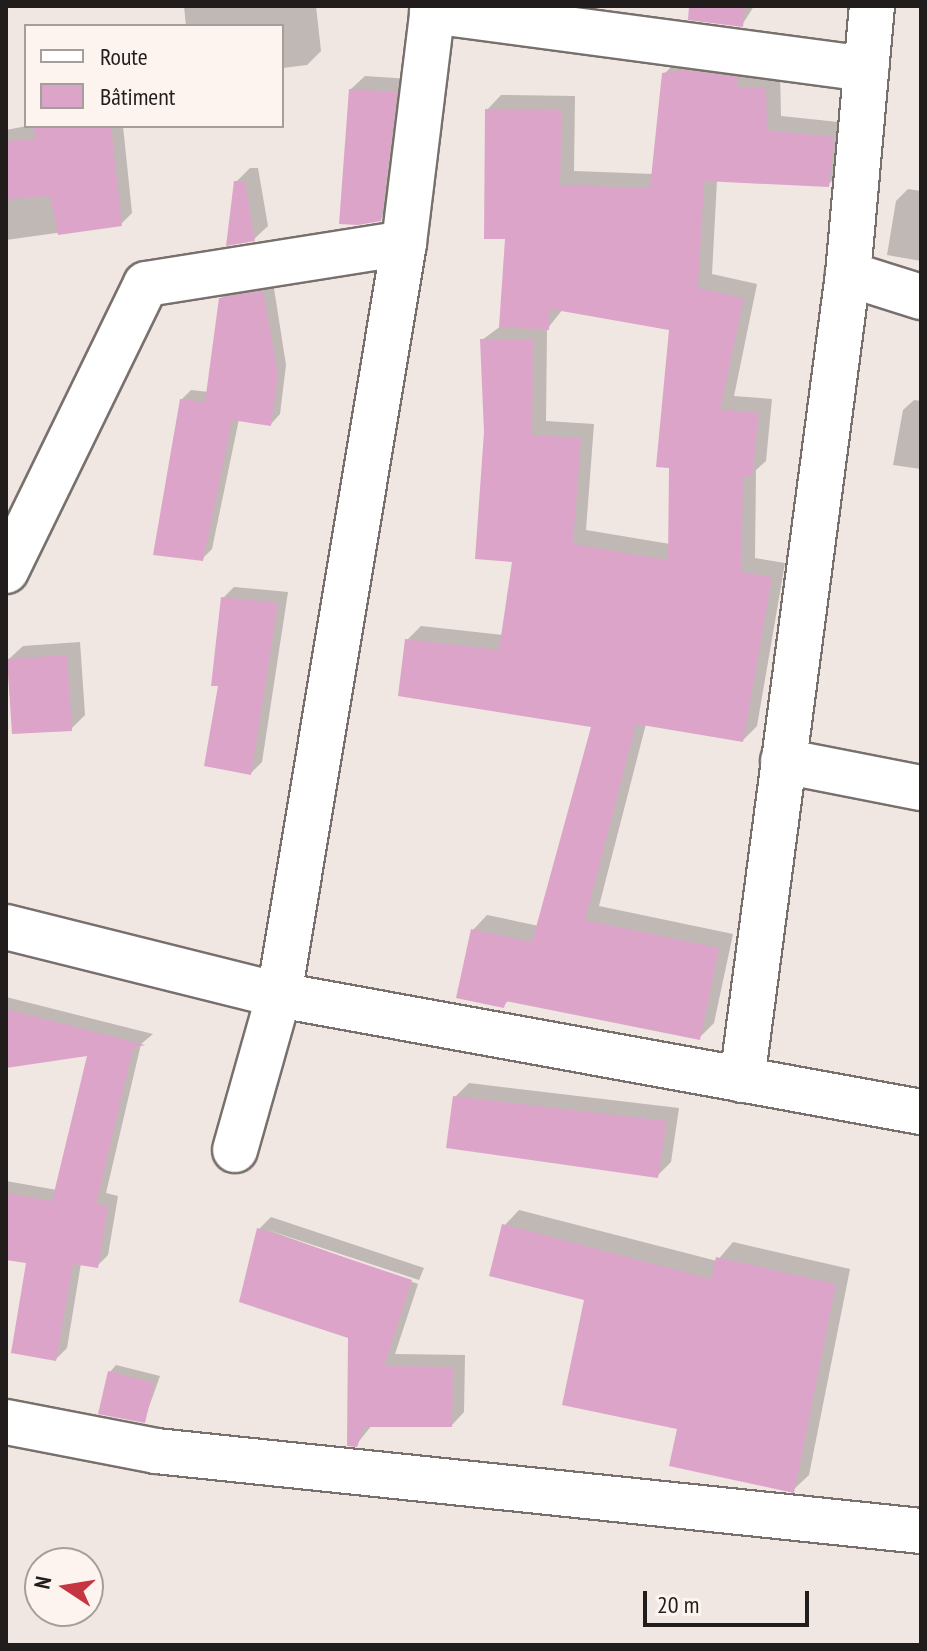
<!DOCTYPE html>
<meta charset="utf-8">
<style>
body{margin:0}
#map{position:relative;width:927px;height:1651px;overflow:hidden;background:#f0e6e2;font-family:"PT Sans Narrow",sans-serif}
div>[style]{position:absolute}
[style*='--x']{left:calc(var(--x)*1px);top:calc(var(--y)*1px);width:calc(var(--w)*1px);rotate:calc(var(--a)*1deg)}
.shadow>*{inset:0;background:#0003}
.building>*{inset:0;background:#dda4ca}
.roads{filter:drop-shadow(2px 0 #78706c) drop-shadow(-2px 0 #78706c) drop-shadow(0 2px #78706c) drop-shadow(0 -2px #78706c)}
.minor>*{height:44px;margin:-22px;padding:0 22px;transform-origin:22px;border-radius:22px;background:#fff}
span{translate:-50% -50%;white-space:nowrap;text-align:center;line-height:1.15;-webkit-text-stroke:6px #fdf4ef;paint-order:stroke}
.frame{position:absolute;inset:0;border:8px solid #211d1c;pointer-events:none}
.legend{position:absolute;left:24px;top:24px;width:260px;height:104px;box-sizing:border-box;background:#fdf4ef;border:2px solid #a59e9b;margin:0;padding:10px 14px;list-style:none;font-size:24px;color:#211d1c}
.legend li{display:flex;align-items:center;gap:16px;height:40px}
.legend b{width:40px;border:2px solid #a59e9b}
.north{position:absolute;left:24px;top:1547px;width:80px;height:80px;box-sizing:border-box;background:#fdf4ef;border:2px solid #a59e9b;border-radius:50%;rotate:282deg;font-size:22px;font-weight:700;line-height:32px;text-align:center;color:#211d1c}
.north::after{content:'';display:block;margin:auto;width:28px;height:36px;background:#c63642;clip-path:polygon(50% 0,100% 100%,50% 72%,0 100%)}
.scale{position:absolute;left:643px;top:1591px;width:166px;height:36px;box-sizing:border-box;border:4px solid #211d1c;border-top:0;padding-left:10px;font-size:24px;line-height:28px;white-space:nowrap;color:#211d1c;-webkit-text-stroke:6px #fdf4ef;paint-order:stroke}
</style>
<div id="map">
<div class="shadow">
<div style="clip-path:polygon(184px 6px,316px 6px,321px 51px,307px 65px,282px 68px,282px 26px,186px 26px)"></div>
<div style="clip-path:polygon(691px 6px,754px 6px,742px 25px)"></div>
<div style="clip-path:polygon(evenodd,679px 59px,780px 73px,781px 116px,848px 123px,842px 170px,828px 185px,717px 180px,712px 274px,757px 284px,734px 396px,772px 399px,766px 461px,756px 470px,755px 558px,785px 563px,757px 726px,743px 740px,646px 724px,599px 906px,733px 934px,714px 1023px,699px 1038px,510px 999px,503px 1006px,473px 930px,487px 915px,539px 926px,593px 725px,407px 640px,421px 626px,503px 635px,514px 560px,486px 432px,482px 340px,501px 326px,507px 237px,487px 110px,501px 95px,575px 96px,574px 171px,654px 174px,664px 74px,679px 59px,563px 309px,671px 328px,670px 544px,586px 530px,594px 424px,546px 421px,547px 329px,563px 309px)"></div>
<div style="clip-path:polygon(365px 76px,410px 79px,394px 205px,381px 219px,351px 89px)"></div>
<div style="clip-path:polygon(27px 126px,123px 126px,132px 213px,121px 224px,6px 240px,6px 130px)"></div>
<div style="clip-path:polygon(250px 168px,258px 168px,268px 226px,254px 239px,236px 182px)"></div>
<div style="clip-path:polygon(908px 189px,921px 191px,921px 261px,887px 255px,896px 201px)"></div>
<div style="clip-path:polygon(273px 282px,286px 365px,280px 414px,271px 424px,239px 419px,212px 549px,202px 559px,181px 400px,191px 390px,208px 392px,221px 299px,231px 289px)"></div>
<div style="clip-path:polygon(914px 400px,921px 401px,921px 469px,893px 465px,903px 410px)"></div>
<div style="clip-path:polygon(234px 587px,288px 592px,262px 762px,251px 773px,220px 684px,223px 598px)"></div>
<div style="clip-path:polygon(80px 642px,85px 715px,71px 729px,9px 659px,23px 646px)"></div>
<div style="clip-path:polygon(6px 997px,153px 1034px,141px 1044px,106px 1193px,118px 1196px,108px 1255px,97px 1266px,81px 1263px,67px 1348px,56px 1359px,29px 1262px,6px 1258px,6px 1181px,57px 1190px,90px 1053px,6px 1066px)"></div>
<div style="clip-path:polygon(469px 1083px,679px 1108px,671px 1162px,658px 1175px,455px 1097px)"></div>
<div style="clip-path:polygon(519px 1210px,717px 1261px,733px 1242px,850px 1269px,809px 1475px,793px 1490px,680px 1428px,587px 1299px,504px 1226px)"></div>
<div style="clip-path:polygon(271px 1217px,424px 1268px,419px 1280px,265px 1229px,418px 1284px,395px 1354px,465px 1355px,464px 1412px,452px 1425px,372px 1425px,356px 1445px,350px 1337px,259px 1229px)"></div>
<div style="clip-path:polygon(116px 1365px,160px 1376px,144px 1421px,110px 1372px)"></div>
</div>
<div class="building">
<div style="clip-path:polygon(689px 6px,745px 6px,743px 27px,688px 20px)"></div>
<div style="clip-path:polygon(683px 70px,738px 77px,737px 87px,766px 87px,767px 130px,834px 137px,829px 187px,704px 181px,698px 288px,744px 298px,720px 409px,759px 413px,752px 477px,743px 476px,741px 572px,772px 577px,743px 742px,636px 724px,585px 920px,719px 948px,700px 1040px,506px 1001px,504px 1008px,456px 998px,471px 929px,532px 942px,591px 727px,398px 696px,405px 639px,499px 650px,512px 562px,475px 559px,484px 432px,480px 339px,533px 340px,532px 435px,581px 438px,573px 544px,668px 560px,669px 468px,656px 467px,669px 330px,550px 309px,549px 330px,499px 327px,505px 239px,484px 239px,485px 109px,562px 110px,560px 185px,650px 188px,662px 73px)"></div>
<div style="clip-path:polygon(349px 89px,397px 92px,381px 221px,358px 225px,339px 224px)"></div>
<div style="clip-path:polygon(33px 126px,111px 126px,122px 226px,58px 235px,50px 196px,6px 199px,6px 141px,36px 139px)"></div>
<div style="clip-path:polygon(234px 181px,245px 181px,255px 241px,226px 246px)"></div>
<div style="clip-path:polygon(263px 291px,278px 375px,271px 426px,232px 420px,203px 561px,153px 555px,180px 399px,205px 402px,219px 298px)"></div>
<div style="clip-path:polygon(221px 597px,278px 603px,251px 775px,204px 766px,218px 686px,211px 686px)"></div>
<div style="clip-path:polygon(67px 655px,72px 731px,12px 734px,7px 659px)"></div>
<div style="clip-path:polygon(6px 1009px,145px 1045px,133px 1048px,96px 1204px,108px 1206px,98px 1268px,73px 1264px,56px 1361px,11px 1353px,26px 1263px,6px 1260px,6px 1193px,52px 1201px,87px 1056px,6px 1068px)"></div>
<div style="clip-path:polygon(453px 1096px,667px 1121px,658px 1178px,446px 1148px)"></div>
<div style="clip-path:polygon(502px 1224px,711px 1279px,716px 1257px,836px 1284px,794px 1493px,669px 1466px,677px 1429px,562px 1405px,584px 1300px,489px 1276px)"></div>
<div style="clip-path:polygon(257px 1228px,412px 1280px,384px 1366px,453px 1367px,452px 1427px,364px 1427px,357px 1447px,347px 1446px,348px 1338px,239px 1302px)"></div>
<div style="clip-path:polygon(108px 1371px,154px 1383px,145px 1423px,98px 1414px)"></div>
</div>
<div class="roads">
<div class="minor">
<div style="--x:432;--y:11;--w:438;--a:7.6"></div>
<div style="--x:848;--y:274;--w:77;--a:17.5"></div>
<div style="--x:6;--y:571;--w:319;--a:-64"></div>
<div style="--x:146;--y:284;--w:261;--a:-9"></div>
<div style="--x:783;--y:761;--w:141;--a:11.1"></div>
<div style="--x:6;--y:927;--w:281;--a:14"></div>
<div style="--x:279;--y:995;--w:653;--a:10.33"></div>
<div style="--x:742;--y:1080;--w:813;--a:-82.51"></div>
<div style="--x:848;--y:274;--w:269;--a:-84.9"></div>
<div style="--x:235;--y:1150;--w:161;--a:-74.2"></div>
<div style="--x:279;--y:995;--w:762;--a:-80.56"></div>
<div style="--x:404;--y:243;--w:239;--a:-83"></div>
<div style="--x:6;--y:1422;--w:153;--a:10.9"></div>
<div style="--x:156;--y:1451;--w:769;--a:5.97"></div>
</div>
</div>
<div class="frame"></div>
<ul class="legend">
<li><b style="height:10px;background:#fff"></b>Route</li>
<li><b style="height:22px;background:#dda4ca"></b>Bâtiment</li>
</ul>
<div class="north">N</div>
<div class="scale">20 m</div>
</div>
